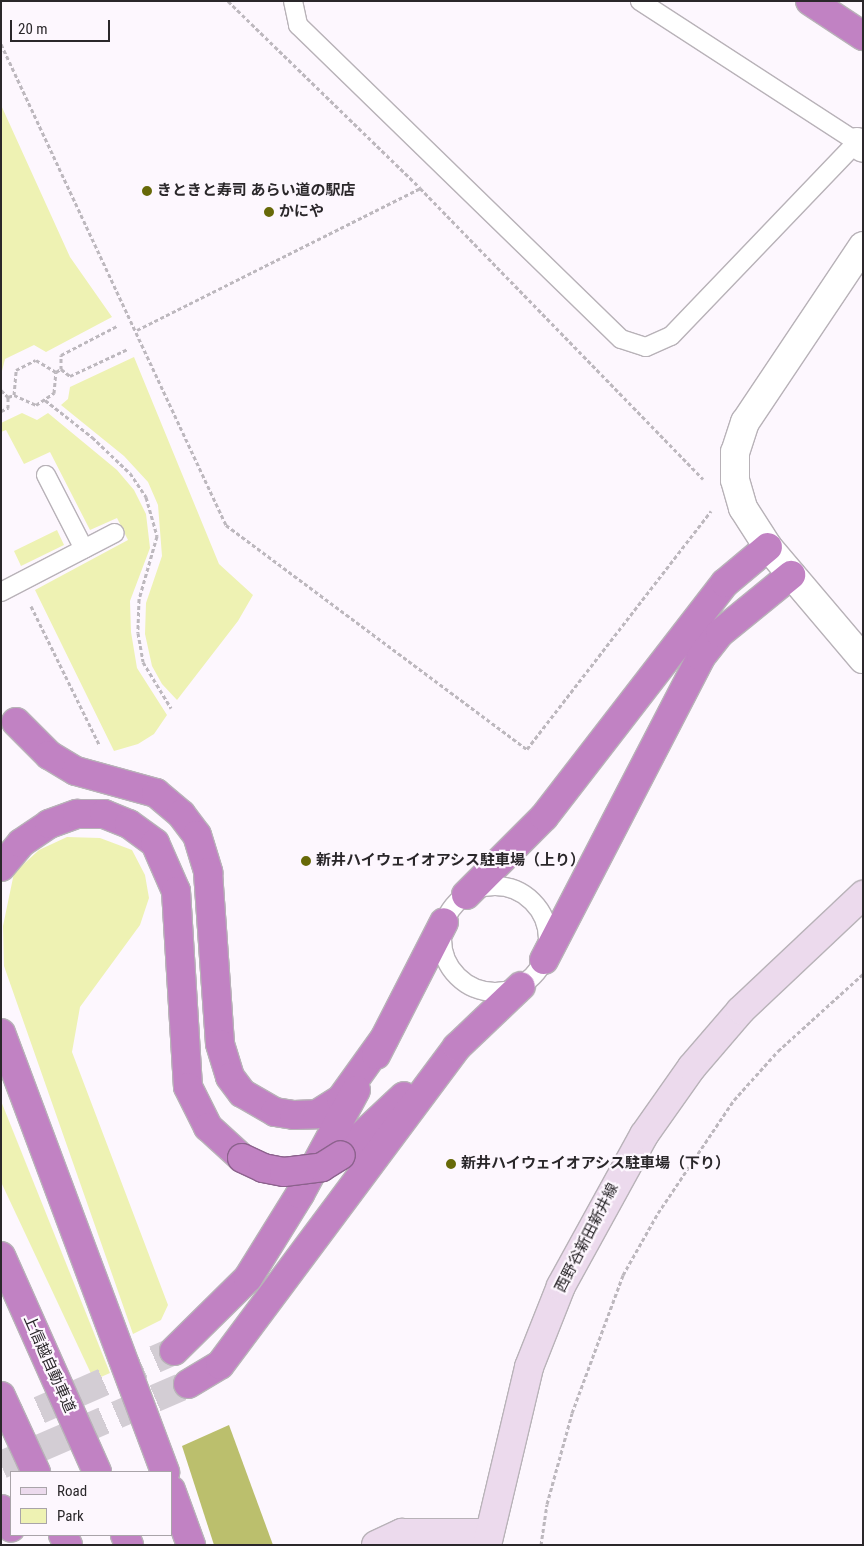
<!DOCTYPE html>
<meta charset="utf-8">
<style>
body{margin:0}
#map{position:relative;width:864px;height:1546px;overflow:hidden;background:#fdf7fe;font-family:"Roboto Condensed","Noto Sans JP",sans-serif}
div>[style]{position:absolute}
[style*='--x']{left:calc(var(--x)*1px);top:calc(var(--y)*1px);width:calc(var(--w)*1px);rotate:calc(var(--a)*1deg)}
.green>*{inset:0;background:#eef2b3}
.forest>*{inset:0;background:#bbbf6d}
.highway-tunnel>*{height:28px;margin-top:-14px;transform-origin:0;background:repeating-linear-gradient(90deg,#d3cdd4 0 28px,transparent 0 42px)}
.path>*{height:3px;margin-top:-1.5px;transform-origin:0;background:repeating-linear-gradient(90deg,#bdb8be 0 4px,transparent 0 6.5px)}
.roads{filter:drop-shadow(1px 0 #b8b2b8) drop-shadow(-1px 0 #b8b2b8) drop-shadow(0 1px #b8b2b8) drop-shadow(0 -1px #b8b2b8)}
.lane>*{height:18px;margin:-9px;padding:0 9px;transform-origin:9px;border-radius:9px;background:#fff}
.lane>.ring{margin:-9px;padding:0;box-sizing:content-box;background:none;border:18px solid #fff;border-radius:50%}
.street>*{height:28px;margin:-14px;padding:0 14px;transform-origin:14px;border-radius:14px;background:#fff}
.secondary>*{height:28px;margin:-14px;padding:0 14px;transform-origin:14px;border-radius:14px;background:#ecdaed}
.highway>*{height:28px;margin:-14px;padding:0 14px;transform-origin:14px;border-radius:14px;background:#c182c3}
.bridges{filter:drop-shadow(1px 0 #8c628d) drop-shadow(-1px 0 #8c628d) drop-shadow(0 1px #8c628d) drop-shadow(0 -1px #8c628d)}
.highway-bridge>*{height:28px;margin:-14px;padding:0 14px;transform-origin:14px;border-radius:14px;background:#c182c3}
.dots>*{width:14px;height:14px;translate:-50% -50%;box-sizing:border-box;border:2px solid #fdf7fe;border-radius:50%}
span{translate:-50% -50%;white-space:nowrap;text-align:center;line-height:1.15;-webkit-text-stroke:4.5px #fdf7fe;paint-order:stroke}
.poi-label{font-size:15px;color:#2a272a;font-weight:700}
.left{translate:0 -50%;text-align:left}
.street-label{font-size:15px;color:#2a272a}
.frame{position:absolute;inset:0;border:2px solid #2a272a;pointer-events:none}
.legend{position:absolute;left:10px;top:1471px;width:162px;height:65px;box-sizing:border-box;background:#fdf7fe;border:1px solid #a9a4a9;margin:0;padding:6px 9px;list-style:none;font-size:15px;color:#2a272a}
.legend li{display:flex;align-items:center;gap:10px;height:25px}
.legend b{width:25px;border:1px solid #a9a4a9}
.scale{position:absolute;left:10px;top:20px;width:100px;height:22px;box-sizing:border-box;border:2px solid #2a272a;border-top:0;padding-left:6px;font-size:15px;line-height:18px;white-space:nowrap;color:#2a272a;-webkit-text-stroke:4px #fdf7fe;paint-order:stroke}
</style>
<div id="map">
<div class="green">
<div style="clip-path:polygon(1px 105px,70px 257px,112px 317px,46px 352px,34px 345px,5px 359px,1px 375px)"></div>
<div style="clip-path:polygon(134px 357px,219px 564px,253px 595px,238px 621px,177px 700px,162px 684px,152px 666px,145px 634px,146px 603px,162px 556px,158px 505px,148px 482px,124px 456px,61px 405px,68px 399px,70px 387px)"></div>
<div style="clip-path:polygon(22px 413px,37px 420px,48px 413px,117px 470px,134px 490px,146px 514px,150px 548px,130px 601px,131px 632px,137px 668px,167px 715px,154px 734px,138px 744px,114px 751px,35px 590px,128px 540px,117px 518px,90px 530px,50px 452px,24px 464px,6px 430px,1px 432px,1px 423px)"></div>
<div style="clip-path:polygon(57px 530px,64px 545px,21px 566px,14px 551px)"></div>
<div style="clip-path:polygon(67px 837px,100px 838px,132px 850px,145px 875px,149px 898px,140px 925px,80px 1007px,72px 1052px,168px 1305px,161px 1320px,133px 1334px,4px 966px,3px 926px,14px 873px,39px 850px)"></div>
<div style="clip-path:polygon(1px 1101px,110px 1373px,94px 1380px,1px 1182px)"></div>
</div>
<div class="forest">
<div style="clip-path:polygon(229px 1425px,273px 1545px,214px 1545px,182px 1446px)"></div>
</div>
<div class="highway-tunnel">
<div style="--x:1;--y:1427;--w:189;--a:-23.7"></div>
<div style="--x:1;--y:1465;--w:204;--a:-23.4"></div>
</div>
<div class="path">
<div style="--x:228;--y:1;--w:268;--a:44.2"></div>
<div style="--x:420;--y:188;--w:406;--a:45.8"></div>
<div style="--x:1;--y:44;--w:531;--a:64.93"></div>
<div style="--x:226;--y:525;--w:375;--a:36.7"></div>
<div style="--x:527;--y:749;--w:301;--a:-52.3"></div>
<div style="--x:137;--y:330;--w:317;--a:-26.6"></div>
<div style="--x:61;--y:369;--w:14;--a:-90"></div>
<div style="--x:61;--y:355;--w:63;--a:-27.4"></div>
<div style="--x:1;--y:390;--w:10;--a:45"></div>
<div style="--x:14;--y:395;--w:24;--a:24"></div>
<div style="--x:36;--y:405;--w:22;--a:-34"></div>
<div style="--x:54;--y:393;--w:21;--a:-85"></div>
<div style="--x:45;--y:400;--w:60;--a:38.2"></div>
<div style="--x:92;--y:437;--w:52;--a:43.5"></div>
<div style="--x:130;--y:473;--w:29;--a:56"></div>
<div style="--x:146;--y:497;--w:41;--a:74.2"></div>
<div style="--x:157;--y:536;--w:66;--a:105.9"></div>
<div style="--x:139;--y:599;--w:34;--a:92"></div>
<div style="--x:138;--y:633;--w:29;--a:80"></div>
<div style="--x:143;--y:662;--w:54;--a:58.7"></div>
<div style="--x:1;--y:411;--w:8;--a:-23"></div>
<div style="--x:8;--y:408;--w:11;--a:-90"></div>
<div style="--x:8;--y:397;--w:6;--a:-18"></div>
<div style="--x:14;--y:395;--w:25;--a:-85"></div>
<div style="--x:16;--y:370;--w:22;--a:-27"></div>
<div style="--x:36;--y:360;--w:23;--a:31"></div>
<div style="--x:56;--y:372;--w:6;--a:-31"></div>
<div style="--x:61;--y:369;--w:11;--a:38"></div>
<div style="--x:70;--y:376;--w:64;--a:-25"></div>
<div style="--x:31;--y:606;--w:154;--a:63.8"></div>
<div style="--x:541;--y:1545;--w:41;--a:-81.7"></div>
<div style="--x:547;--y:1504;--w:94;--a:-74.6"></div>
<div style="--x:572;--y:1413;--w:147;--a:-69.7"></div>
<div style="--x:623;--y:1275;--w:71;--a:-60.6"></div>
<div style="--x:658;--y:1213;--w:136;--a:-56.1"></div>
<div style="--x:734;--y:1100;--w:66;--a:-48.1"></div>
<div style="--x:778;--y:1051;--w:115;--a:-42.2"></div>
</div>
<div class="roads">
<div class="lane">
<div style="--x:293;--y:1;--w:25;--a:78"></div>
<div style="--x:298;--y:25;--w:450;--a:44.2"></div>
<div style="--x:621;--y:339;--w:26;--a:18"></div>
<div style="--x:646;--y:347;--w:27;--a:-24"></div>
<div style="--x:671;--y:336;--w:269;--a:-46.2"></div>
<div style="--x:857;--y:142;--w:259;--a:-147"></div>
<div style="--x:46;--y:475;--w:83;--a:62.8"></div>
<div style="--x:1;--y:592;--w:128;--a:-27.4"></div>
<div class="ring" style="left:442px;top:886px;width:88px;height:88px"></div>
</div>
<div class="street">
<div style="--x:857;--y:142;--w:8;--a:45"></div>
<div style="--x:863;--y:246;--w:212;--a:123.8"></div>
<div style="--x:745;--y:422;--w:32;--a:108"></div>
<div style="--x:735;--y:452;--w:28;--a:90"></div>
<div style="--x:735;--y:480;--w:29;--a:74"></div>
<div style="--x:743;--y:508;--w:46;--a:57.3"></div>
<div style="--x:768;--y:547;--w:147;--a:49.7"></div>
</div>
<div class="secondary">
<div style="--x:376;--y:1545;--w:29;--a:-25"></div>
<div style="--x:402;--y:1533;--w:86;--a:0"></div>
<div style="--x:487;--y:1545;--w:183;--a:-76.7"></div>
<div style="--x:529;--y:1367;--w:87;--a:-68.4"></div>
<div style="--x:561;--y:1286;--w:172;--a:-61.2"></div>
<div style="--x:644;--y:1135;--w:83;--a:-54.8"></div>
<div style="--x:692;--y:1067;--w:75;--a:-49.3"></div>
<div style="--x:741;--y:1010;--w:168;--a:-43.3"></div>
</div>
<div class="highway">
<div style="--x:810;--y:1;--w:64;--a:33.4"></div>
<div style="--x:16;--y:722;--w:47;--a:45"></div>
<div style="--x:49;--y:755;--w:31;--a:31"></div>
<div style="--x:76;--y:771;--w:83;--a:15.4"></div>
<div style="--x:156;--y:793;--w:33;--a:40"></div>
<div style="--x:181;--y:814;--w:26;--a:53"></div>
<div style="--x:197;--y:835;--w:39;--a:73"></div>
<div style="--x:208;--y:872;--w:172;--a:86"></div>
<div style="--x:220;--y:1044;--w:34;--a:73"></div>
<div style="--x:230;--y:1077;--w:20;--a:53"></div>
<div style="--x:242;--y:1093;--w:38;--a:30"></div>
<div style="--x:275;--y:1112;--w:19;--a:9"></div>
<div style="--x:294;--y:1115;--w:23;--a:-2"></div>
<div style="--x:317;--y:1114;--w:28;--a:-32"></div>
<div style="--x:341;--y:1099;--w:74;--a:-54.4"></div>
<div style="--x:1;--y:867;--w:31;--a:-50"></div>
<div style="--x:21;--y:843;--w:34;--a:-34"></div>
<div style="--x:49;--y:824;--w:30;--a:-20"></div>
<div style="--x:77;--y:814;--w:27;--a:0"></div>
<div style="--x:104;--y:814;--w:27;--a:22"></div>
<div style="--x:129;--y:824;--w:32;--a:36"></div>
<div style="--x:155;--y:843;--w:52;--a:66.4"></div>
<div style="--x:176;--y:891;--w:196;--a:86.5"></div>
<div style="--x:188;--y:1087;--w:45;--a:63.4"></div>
<div style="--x:208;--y:1127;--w:46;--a:42.4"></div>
<div style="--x:466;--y:895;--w:110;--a:-45"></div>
<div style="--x:544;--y:817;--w:296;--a:-52.3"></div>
<div style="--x:725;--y:583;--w:56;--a:-39.9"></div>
<div style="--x:544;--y:960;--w:341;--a:-62.6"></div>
<div style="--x:701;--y:657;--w:31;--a:-52"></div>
<div style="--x:720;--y:633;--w:92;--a:-39.2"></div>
<div style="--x:1;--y:1033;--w:469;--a:69.5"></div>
<div style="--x:376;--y:1055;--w:149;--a:-62.9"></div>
<div style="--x:341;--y:1155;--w:86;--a:-43.1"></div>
<div style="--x:1;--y:1256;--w:236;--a:66"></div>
<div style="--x:174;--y:1351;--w:104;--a:-44.6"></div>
<div style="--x:248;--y:1278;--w:99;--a:-58.2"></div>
<div style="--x:300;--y:1194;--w:118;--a:-61.7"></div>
<div style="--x:188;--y:1384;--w:37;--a:-31"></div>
<div style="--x:220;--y:1365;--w:397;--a:-53.3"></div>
<div style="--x:457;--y:1047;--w:88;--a:-43.6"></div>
<div style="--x:1;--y:1396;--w:84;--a:65.3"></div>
<div style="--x:171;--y:1490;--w:59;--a:70"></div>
<div style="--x:1;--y:1509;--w:21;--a:62"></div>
<div style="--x:63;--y:1535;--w:11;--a:63"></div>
<div style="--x:125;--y:1535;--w:11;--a:68"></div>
</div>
</div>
<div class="bridges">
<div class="highway-bridge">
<div style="--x:242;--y:1158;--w:23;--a:25"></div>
<div style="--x:263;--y:1168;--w:21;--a:11"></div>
<div style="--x:284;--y:1172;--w:38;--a:-7"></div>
<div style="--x:322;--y:1167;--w:22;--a:-32"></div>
</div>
</div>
<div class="dots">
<div style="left:147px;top:191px;background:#676908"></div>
<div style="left:269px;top:212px;background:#676908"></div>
<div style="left:306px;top:861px;background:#676908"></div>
<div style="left:451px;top:1164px;background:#676908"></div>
</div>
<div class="poi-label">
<span class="left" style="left:157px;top:191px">きときと寿司 あらい道の駅店</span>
<span class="left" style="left:279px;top:212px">かにや</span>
<span class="left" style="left:316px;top:861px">新井ハイウェイオアシス駐車場（上り）</span>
<span class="left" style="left:461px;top:1164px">新井ハイウェイオアシス駐車場（下り）</span>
</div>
<div class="street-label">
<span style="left:587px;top:1238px;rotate:-63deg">西野谷新田新井線</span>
<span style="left:49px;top:1364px;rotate:66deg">上信越自動車道</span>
</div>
<div class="frame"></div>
<ul class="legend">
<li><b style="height:6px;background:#ecdaed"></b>Road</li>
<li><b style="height:14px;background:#eef2b3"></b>Park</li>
</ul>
<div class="scale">20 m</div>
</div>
